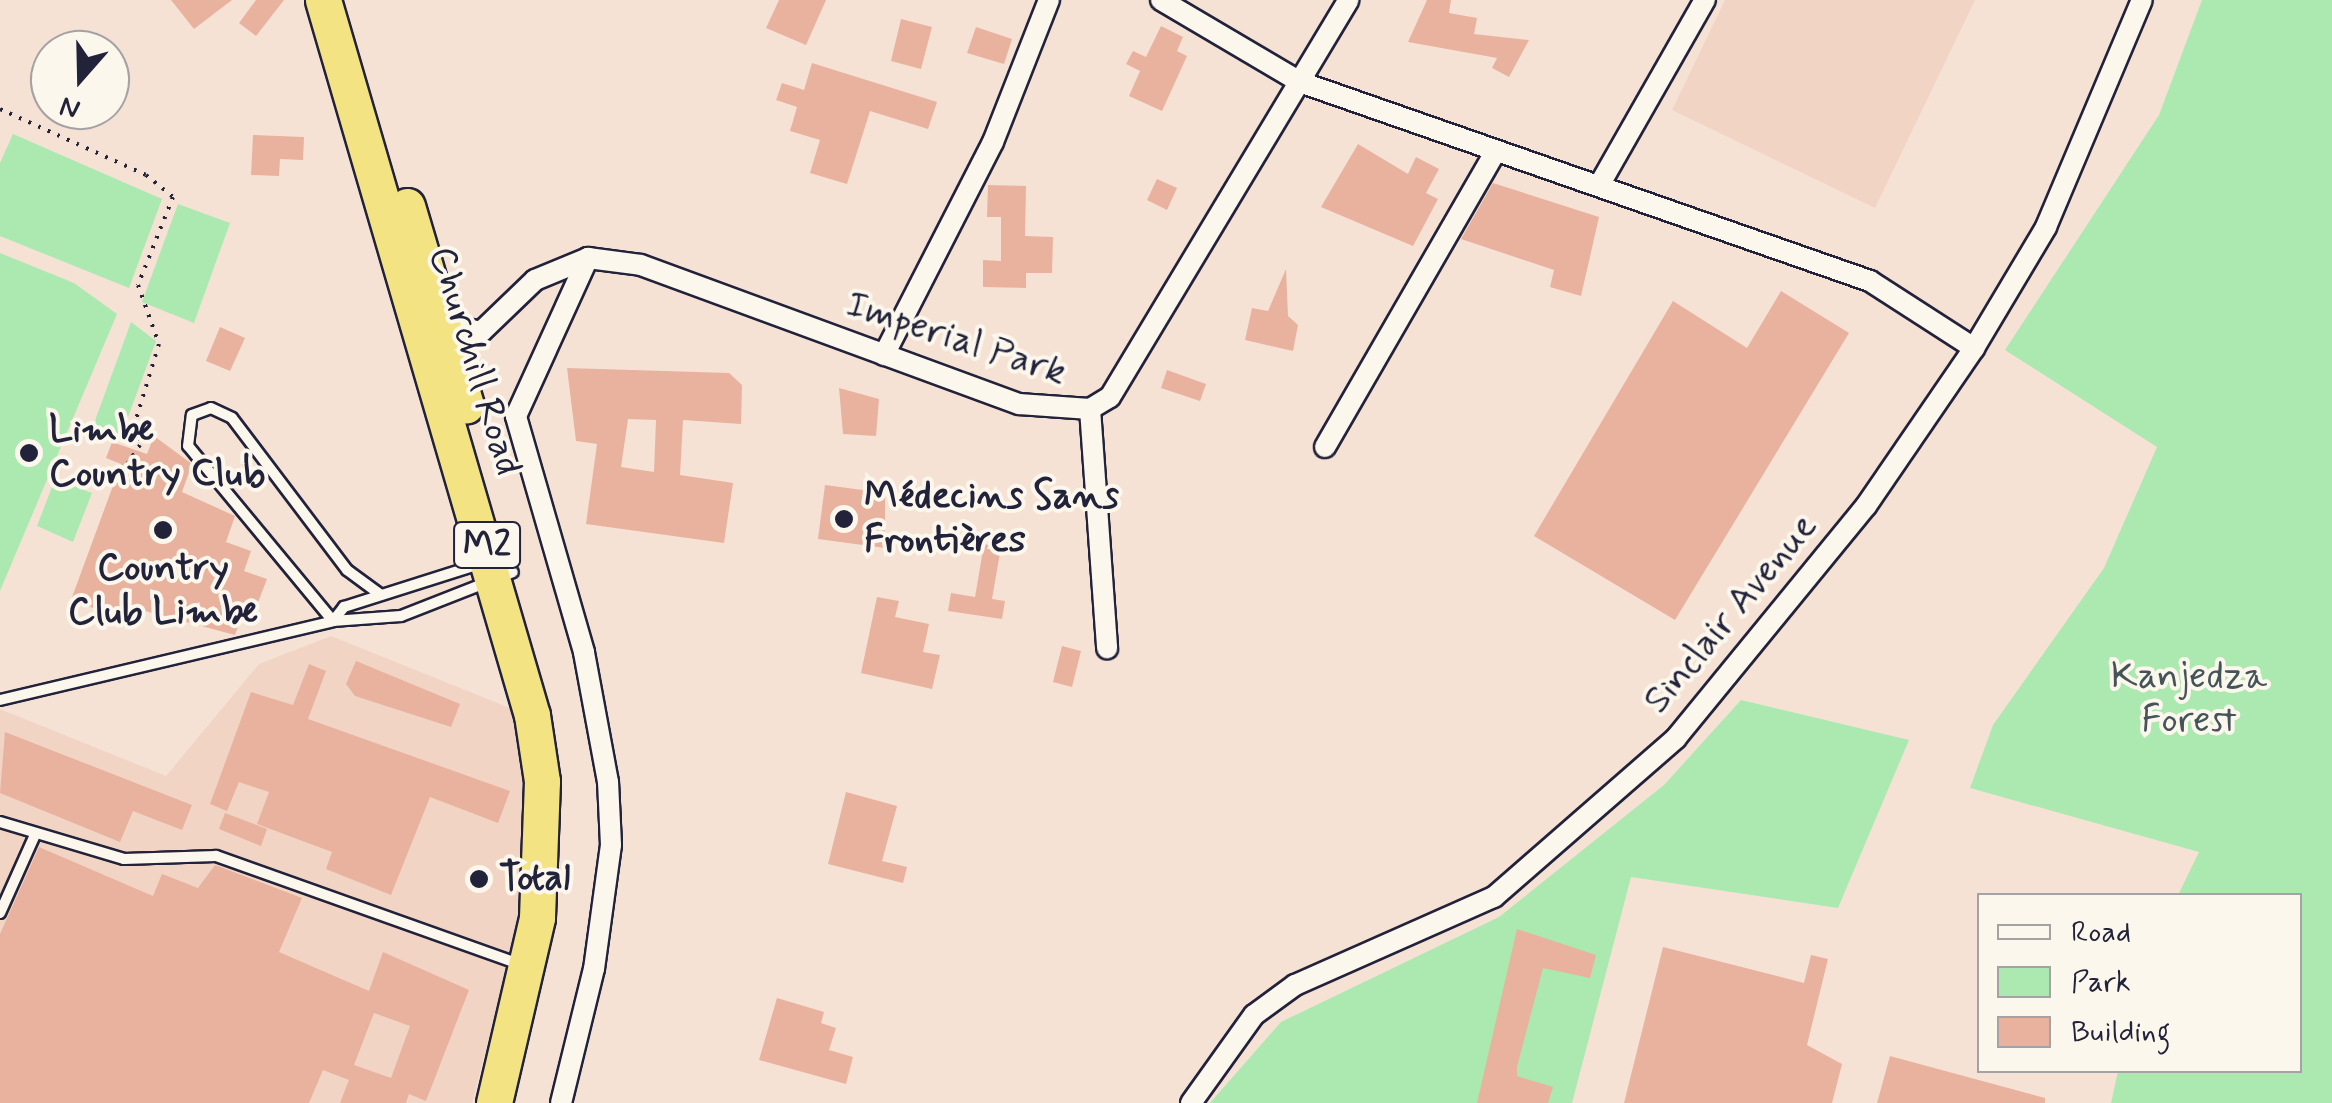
<!DOCTYPE html>
<meta charset="utf-8">
<style>
body{margin:0}
#map{position:relative;width:2332px;height:1103px;overflow:hidden;background:#f6e2d5;font-family:Mynerve,sans-serif}
div>[style]{position:absolute}
[style*='--x']{left:calc(var(--x)*1px);top:calc(var(--y)*1px);width:calc(var(--w)*1px);rotate:calc(var(--a)*1deg)}
.built>*{inset:0;background:#f2d4c5}
.green>*{inset:0;background:#abe9b1}
.building>*{inset:0;background:#e9b29f}
.path>*{height:4px;margin-top:-2px;transform-origin:0;background:repeating-linear-gradient(90deg,#22223b 0 2.5px,transparent 0 10.5px)}
.roads{filter:drop-shadow(2px 0 #22223b) drop-shadow(-2px 0 #22223b) drop-shadow(0 2px #22223b) drop-shadow(0 -2px #22223b)}
.service>*{height:10px;margin:-5px;padding:0 5px;transform-origin:5px;border-radius:5px;background:#fbf7ec}
.minor>*{height:20px;margin:-10px;padding:0 10px;transform-origin:10px;border-radius:10px;background:#fbf7ec}
.trunk>*{height:35px;margin:-17.5px;padding:0 17.5px;transform-origin:17.5px;border-radius:17.5px;background:#f4e382}
.dots>*{width:28px;height:28px;translate:-50% -50%;box-sizing:border-box;border:5px solid #fbf7ec;border-radius:50%}
span{translate:-50% -50%;white-space:nowrap;text-align:center;line-height:1.15;-webkit-text-stroke:8px #fbf7ec;paint-order:stroke}
.shield-label span{padding:2px 8px;background:#fbf7ec;border:2px solid;border-radius:8px;-webkit-text-stroke-width:0}
.shield-label{font-size:35px;color:#22223b;font-weight:700}
.street-label{font-size:38px;color:#22223b}
.poi-label{font-size:38px;color:#22223b;font-weight:700}
.left{translate:0 -50%;text-align:left}
.park-label{font-size:38px;color:#445458}
.legend{position:absolute;left:1977px;top:893px;width:325px;height:180px;box-sizing:border-box;background:#fbf7ec;border:2px solid #a4a2a5;margin:0;padding:12px 18px;list-style:none;font-size:30px;color:#22223b}
.legend li{display:flex;align-items:center;gap:20px;height:50px}
.legend b{width:50px;border:2px solid #a4a2a5}
.north{position:absolute;left:30px;top:30px;width:100px;height:100px;box-sizing:border-box;background:#fbf7ec;border:2px solid #a4a2a5;border-radius:50%;rotate:200deg;font-size:28px;font-weight:700;line-height:40px;text-align:center;color:#22223b}
.north::after{content:'';display:block;margin:auto;width:35px;height:45px;background:#22223b;clip-path:polygon(50% 0,100% 100%,50% 72%,0 100%)}
</style>
<div id="map">
<div class="built">
<div style="clip-path:polygon(1725px 0,1975px 0,1875px 208px,1672px 110px)"></div>
<div style="clip-path:polygon(331px 636px,530px 716px,520px 917px,472px 1103px,0 1103px,0 709px,166px 776px,259px 664px)"></div>
</div>
<div class="green">
<div style="clip-path:polygon(2202px 0,2332px 0,2332px 1103px,2111px 1103px,2118px 1071px,2300px 1070px,2300px 896px,2178px 895px,2199px 852px,1970px 788px,1993px 725px,2104px 568px,2157px 447px,2005px 350px,2159px 115px)"></div>
<div style="clip-path:polygon(13px 134px,162px 199px,129px 288px,0 236px,0 163px)"></div>
<div style="clip-path:polygon(178px 204px,230px 223px,194px 323px,142px 302px)"></div>
<div style="clip-path:polygon(0 253px,74px 283px,117px 314px,0 591px)"></div>
<div style="clip-path:polygon(131px 322px,156px 341px,120px 439px,93px 426px)"></div>
<div style="clip-path:polygon(55px 479px,92px 493px,73px 542px,37px 526px)"></div>
<div style="clip-path:polygon(1741px 700px,1909px 740px,1838px 908px,1631px 877px,1572px 1103px,1210px 1103px,1281px 1022px,1499px 917px,1664px 785px)"></div>
</div>
<div class="building">
<div style="clip-path:polygon(171px 0,232px 0,194px 29px)"></div>
<div style="clip-path:polygon(256px 0,284px 0,256px 36px,239px 23px)"></div>
<div style="clip-path:polygon(779px 0,826px 0,806px 45px,766px 28px)"></div>
<div style="clip-path:polygon(1427px 0,1451px 0,1449px 13px,1477px 18px,1474px 34px,1529px 40px,1509px 77px,1492px 68px,1497px 58px,1408px 42px)"></div>
<div style="clip-path:polygon(901px 19px,932px 27px,921px 69px,891px 61px)"></div>
<div style="clip-path:polygon(1161px 26px,1183px 37px,1177px 51px,1187px 56px,1162px 111px,1129px 96px,1140px 71px,1126px 64px,1133px 51px,1146px 57px)"></div>
<div style="clip-path:polygon(976px 27px,1012px 39px,1004px 64px,967px 53px)"></div>
<div style="clip-path:polygon(812px 63px,937px 102px,928px 129px,870px 111px,847px 184px,810px 173px,820px 140px,790px 131px,797px 107px,776px 100px,782px 83px,804px 90px)"></div>
<div style="clip-path:polygon(253px 135px,304px 137px,303px 160px,280px 159px,279px 176px,251px 175px)"></div>
<div style="clip-path:polygon(1358px 144px,1408px 174px,1416px 157px,1439px 169px,1426px 193px,1438px 199px,1413px 246px,1321px 207px)"></div>
<div style="clip-path:polygon(1157px 179px,1177px 188px,1167px 210px,1147px 200px)"></div>
<div style="clip-path:polygon(1493px 183px,1599px 217px,1581px 296px,1550px 287px,1554px 270px,1461px 239px)"></div>
<div style="clip-path:polygon(988px 185px,1026px 186px,1025px 236px,1053px 237px,1052px 273px,1026px 273px,1026px 288px,983px 287px,983px 260px,1001px 261px,1001px 217px,987px 217px)"></div>
<div style="clip-path:polygon(1286px 269px,1288px 316px,1298px 325px,1293px 351px,1245px 340px,1252px 308px,1268px 311px)"></div>
<div style="clip-path:polygon(1781px 291px,1849px 333px,1675px 620px,1534px 536px,1673px 301px,1747px 348px)"></div>
<div style="clip-path:polygon(220px 327px,245px 338px,230px 371px,206px 361px)"></div>
<div style="clip-path:polygon(evenodd,567px 368px,729px 373px,742px 385px,741px 424px,683px 420px,680px 475px,733px 483px,724px 543px,586px 524px,597px 444px,576px 441px,567px 368px,628px 419px,656px 420px,654px 472px,621px 467px,628px 419px)"></div>
<div style="clip-path:polygon(1167px 370px,1206px 384px,1200px 401px,1161px 388px)"></div>
<div style="clip-path:polygon(839px 388px,879px 399px,876px 436px,843px 434px)"></div>
<div style="clip-path:polygon(154px 436px,192px 464px,182px 492px,235px 516px,226px 542px,251px 551px,244px 571px,267px 579px,252px 618px,242px 615px,235px 635px,145px 611px,140px 625px,71px 600px,121px 464px,106px 458px,112px 442px,147px 454px)"></div>
<div style="clip-path:polygon(825px 485px,885px 493px,885px 548px,818px 539px)"></div>
<div style="clip-path:polygon(984px 544px,1001px 547px,992px 599px,1005px 601px,1002px 619px,948px 611px,951px 593px,975px 597px)"></div>
<div style="clip-path:polygon(877px 597px,899px 601px,895px 617px,929px 624px,923px 652px,940px 655px,932px 689px,861px 673px)"></div>
<div style="clip-path:polygon(1062px 646px,1081px 651px,1072px 687px,1053px 682px)"></div>
<div style="clip-path:polygon(356px 661px,460px 704px,451px 727px,355px 696px,346px 684px)"></div>
<div style="clip-path:polygon(309px 664px,326px 671px,308px 719px,510px 791px,498px 823px,430px 797px,391px 895px,326px 869px,332px 852px,257px 824px,269px 792px,239px 782px,227px 811px,210px 804px,251px 692px,293px 705px)"></div>
<div style="clip-path:polygon(5px 732px,192px 805px,182px 830px,133px 811px,120px 842px,0 793px)"></div>
<div style="clip-path:polygon(846px 792px,897px 806px,882px 861px,907px 867px,903px 883px,828px 864px)"></div>
<div style="clip-path:polygon(225px 813px,267px 829px,261px 846px,219px 829px)"></div>
<div style="clip-path:polygon(evenodd,39px 847px,153px 896px,162px 874px,198px 888px,215px 865px,302px 898px,279px 952px,369px 991px,383px 952px,469px 990px,426px 1101px,409px 1094px,406px 1103px,340px 1103px,349px 1080px,323px 1070px,309px 1103px,0 1103px,0 934px,39px 847px,374px 1013px,410px 1026px,391px 1078px,354px 1065px,374px 1013px)"></div>
<div style="clip-path:polygon(1517px 929px,1596px 955px,1590px 978px,1543px 968px,1517px 1067px,1517px 1076px,1553px 1087px,1548px 1103px,1477px 1103px)"></div>
<div style="clip-path:polygon(1663px 947px,1804px 983px,1811px 955px,1828px 959px,1807px 1045px,1842px 1064px,1832px 1103px,1624px 1103px)"></div>
<div style="clip-path:polygon(777px 998px,824px 1012px,821px 1023px,836px 1028px,829px 1050px,853px 1057px,846px 1084px,759px 1060px)"></div>
<div style="clip-path:polygon(1890px 1056px,2045px 1098px,2045px 1103px,1877px 1103px)"></div>
</div>
<div class="path">
<div style="--x:0;--y:109;--w:160;--a:24.3"></div>
<div style="--x:146;--y:175;--w:35;--a:39"></div>
<div style="--x:173;--y:197;--w:95;--a:111.7"></div>
<div style="--x:138;--y:285;--w:63;--a:70.4"></div>
<div style="--x:159;--y:344;--w:89;--a:107"></div>
<div style="--x:133;--y:429;--w:17;--a:66"></div>
<div style="--x:140;--y:445;--w:36;--a:124"></div>
<div style="--x:120;--y:475;--w:18;--a:27"></div>
</div>
<div class="roads">
<div class="service">
<div style="--x:333;--y:621;--w:227;--a:-129.6"></div>
<div style="--x:188;--y:446;--w:31;--a:-83"></div>
<div style="--x:192;--y:415;--w:20;--a:-20"></div>
<div style="--x:211;--y:408;--w:23;--a:25"></div>
<div style="--x:232;--y:418;--w:191;--a:52.9"></div>
<div style="--x:347;--y:570;--w:42;--a:36.3"></div>
<div style="--x:333;--y:621;--w:18;--a:-52"></div>
<div style="--x:344;--y:607;--w:172;--a:-17.6"></div>
<div style="--x:0;--y:700;--w:342;--a:-13.3"></div>
<div style="--x:333;--y:621;--w:68;--a:-4.2"></div>
<div style="--x:401;--y:616;--w:120;--a:-21.4"></div>
<div style="--x:0;--y:822;--w:129;--a:16.6"></div>
<div style="--x:124;--y:859;--w:92;--a:-1.9"></div>
<div style="--x:216;--y:856;--w:325;--a:19.6"></div>
<div style="--x:0;--y:913;--w:83;--a:-65.9"></div>
</div>
<div class="minor">
<div style="--x:1161;--y:0;--w:161;--a:30.5"></div>
<div style="--x:1300;--y:82;--w:604;--a:19.25"></div>
<div style="--x:1870;--y:281;--w:124;--a:32.8"></div>
<div style="--x:1601;--y:182;--w:210;--a:-60.3"></div>
<div style="--x:437;--y:322;--w:45;--a:12.8"></div>
<div style="--x:481;--y:332;--w:75;--a:-43.9"></div>
<div style="--x:535;--y:280;--w:57;--a:-22.5"></div>
<div style="--x:588;--y:258;--w:53;--a:7.5"></div>
<div style="--x:641;--y:265;--w:403;--a:20.2"></div>
<div style="--x:1019;--y:404;--w:71;--a:4"></div>
<div style="--x:1090;--y:409;--w:23;--a:-31"></div>
<div style="--x:1110;--y:397;--w:463;--a:-59"></div>
<div style="--x:884;--y:355;--w:239;--a:-62.9"></div>
<div style="--x:993;--y:142;--w:153;--a:-68.5"></div>
<div style="--x:1090;--y:409;--w:240;--a:85.9"></div>
<div style="--x:1325;--y:447;--w:336;--a:-60"></div>
<div style="--x:561;--y:1103;--w:138;--a:-76.2"></div>
<div style="--x:594;--y:969;--w:125;--a:-82.2"></div>
<div style="--x:611;--y:845;--w:63;--a:-92.7"></div>
<div style="--x:608;--y:782;--w:132;--a:-100.5"></div>
<div style="--x:584;--y:652;--w:246;--a:-106.1"></div>
<div style="--x:516;--y:416;--w:174;--a:-65.5"></div>
<div style="--x:1191;--y:1103;--w:108;--a:-54.4"></div>
<div style="--x:1254;--y:1015;--w:51;--a:-36.2"></div>
<div style="--x:1295;--y:985;--w:218;--a:-23.9"></div>
<div style="--x:1494;--y:897;--w:242;--a:-41.1"></div>
<div style="--x:1676;--y:738;--w:300;--a:-50.7"></div>
<div style="--x:1866;--y:506;--w:191;--a:-55.6"></div>
<div style="--x:1974;--y:348;--w:141;--a:-59.2"></div>
<div style="--x:2046;--y:227;--w:246;--a:-67.1"></div>
</div>
<div class="trunk">
<div style="--x:323;--y:0;--w:745;--a:73.71"></div>
<div style="--x:532;--y:715;--w:67;--a:81.4"></div>
<div style="--x:542;--y:781;--w:137;--a:92.1"></div>
<div style="--x:537;--y:918;--w:190;--a:103.1"></div>
<div style="--x:407;--y:206;--w:208;--a:73.5"></div>
</div>
</div>
<div class="dots">
<div style="left:29px;top:453px;background:#22223b"></div>
<div style="left:844px;top:519px;background:#22223b"></div>
<div style="left:163px;top:530px;background:#22223b"></div>
<div style="left:479px;top:879px;background:#22223b"></div>
</div>
<div class="shield-label">
<span style="left:487px;top:545px">M2</span>
</div>
<div class="street-label">
<span style="left:956px;top:339px;rotate:18deg">Imperial Park</span>
<span style="left:474px;top:361px;rotate:73deg">Churchill Road</span>
<span style="left:1731px;top:614px;rotate:-50deg">Sinclair Avenue</span>
</div>
<div class="poi-label">
<span class="left" style="left:49px;top:453px">Limbe<br>Country Club</span>
<span class="left" style="left:864px;top:519px">Médecins Sans<br>Frontières</span>
<span style="left:163px;top:591px">Country<br>Club Limbe</span>
<span class="left" style="left:499px;top:879px">Total</span>
</div>
<div class="park-label">
<span style="left:2189px;top:699px">Kanjedza<br>Forest</span>
</div>
<ul class="legend">
<li><b style="height:12px;background:#fbf7ec"></b>Road</li>
<li><b style="height:28px;background:#abe9b1"></b>Park</li>
<li><b style="height:28px;background:#e9b29f"></b>Building</li>
</ul>
<div class="north">N</div>
</div>
